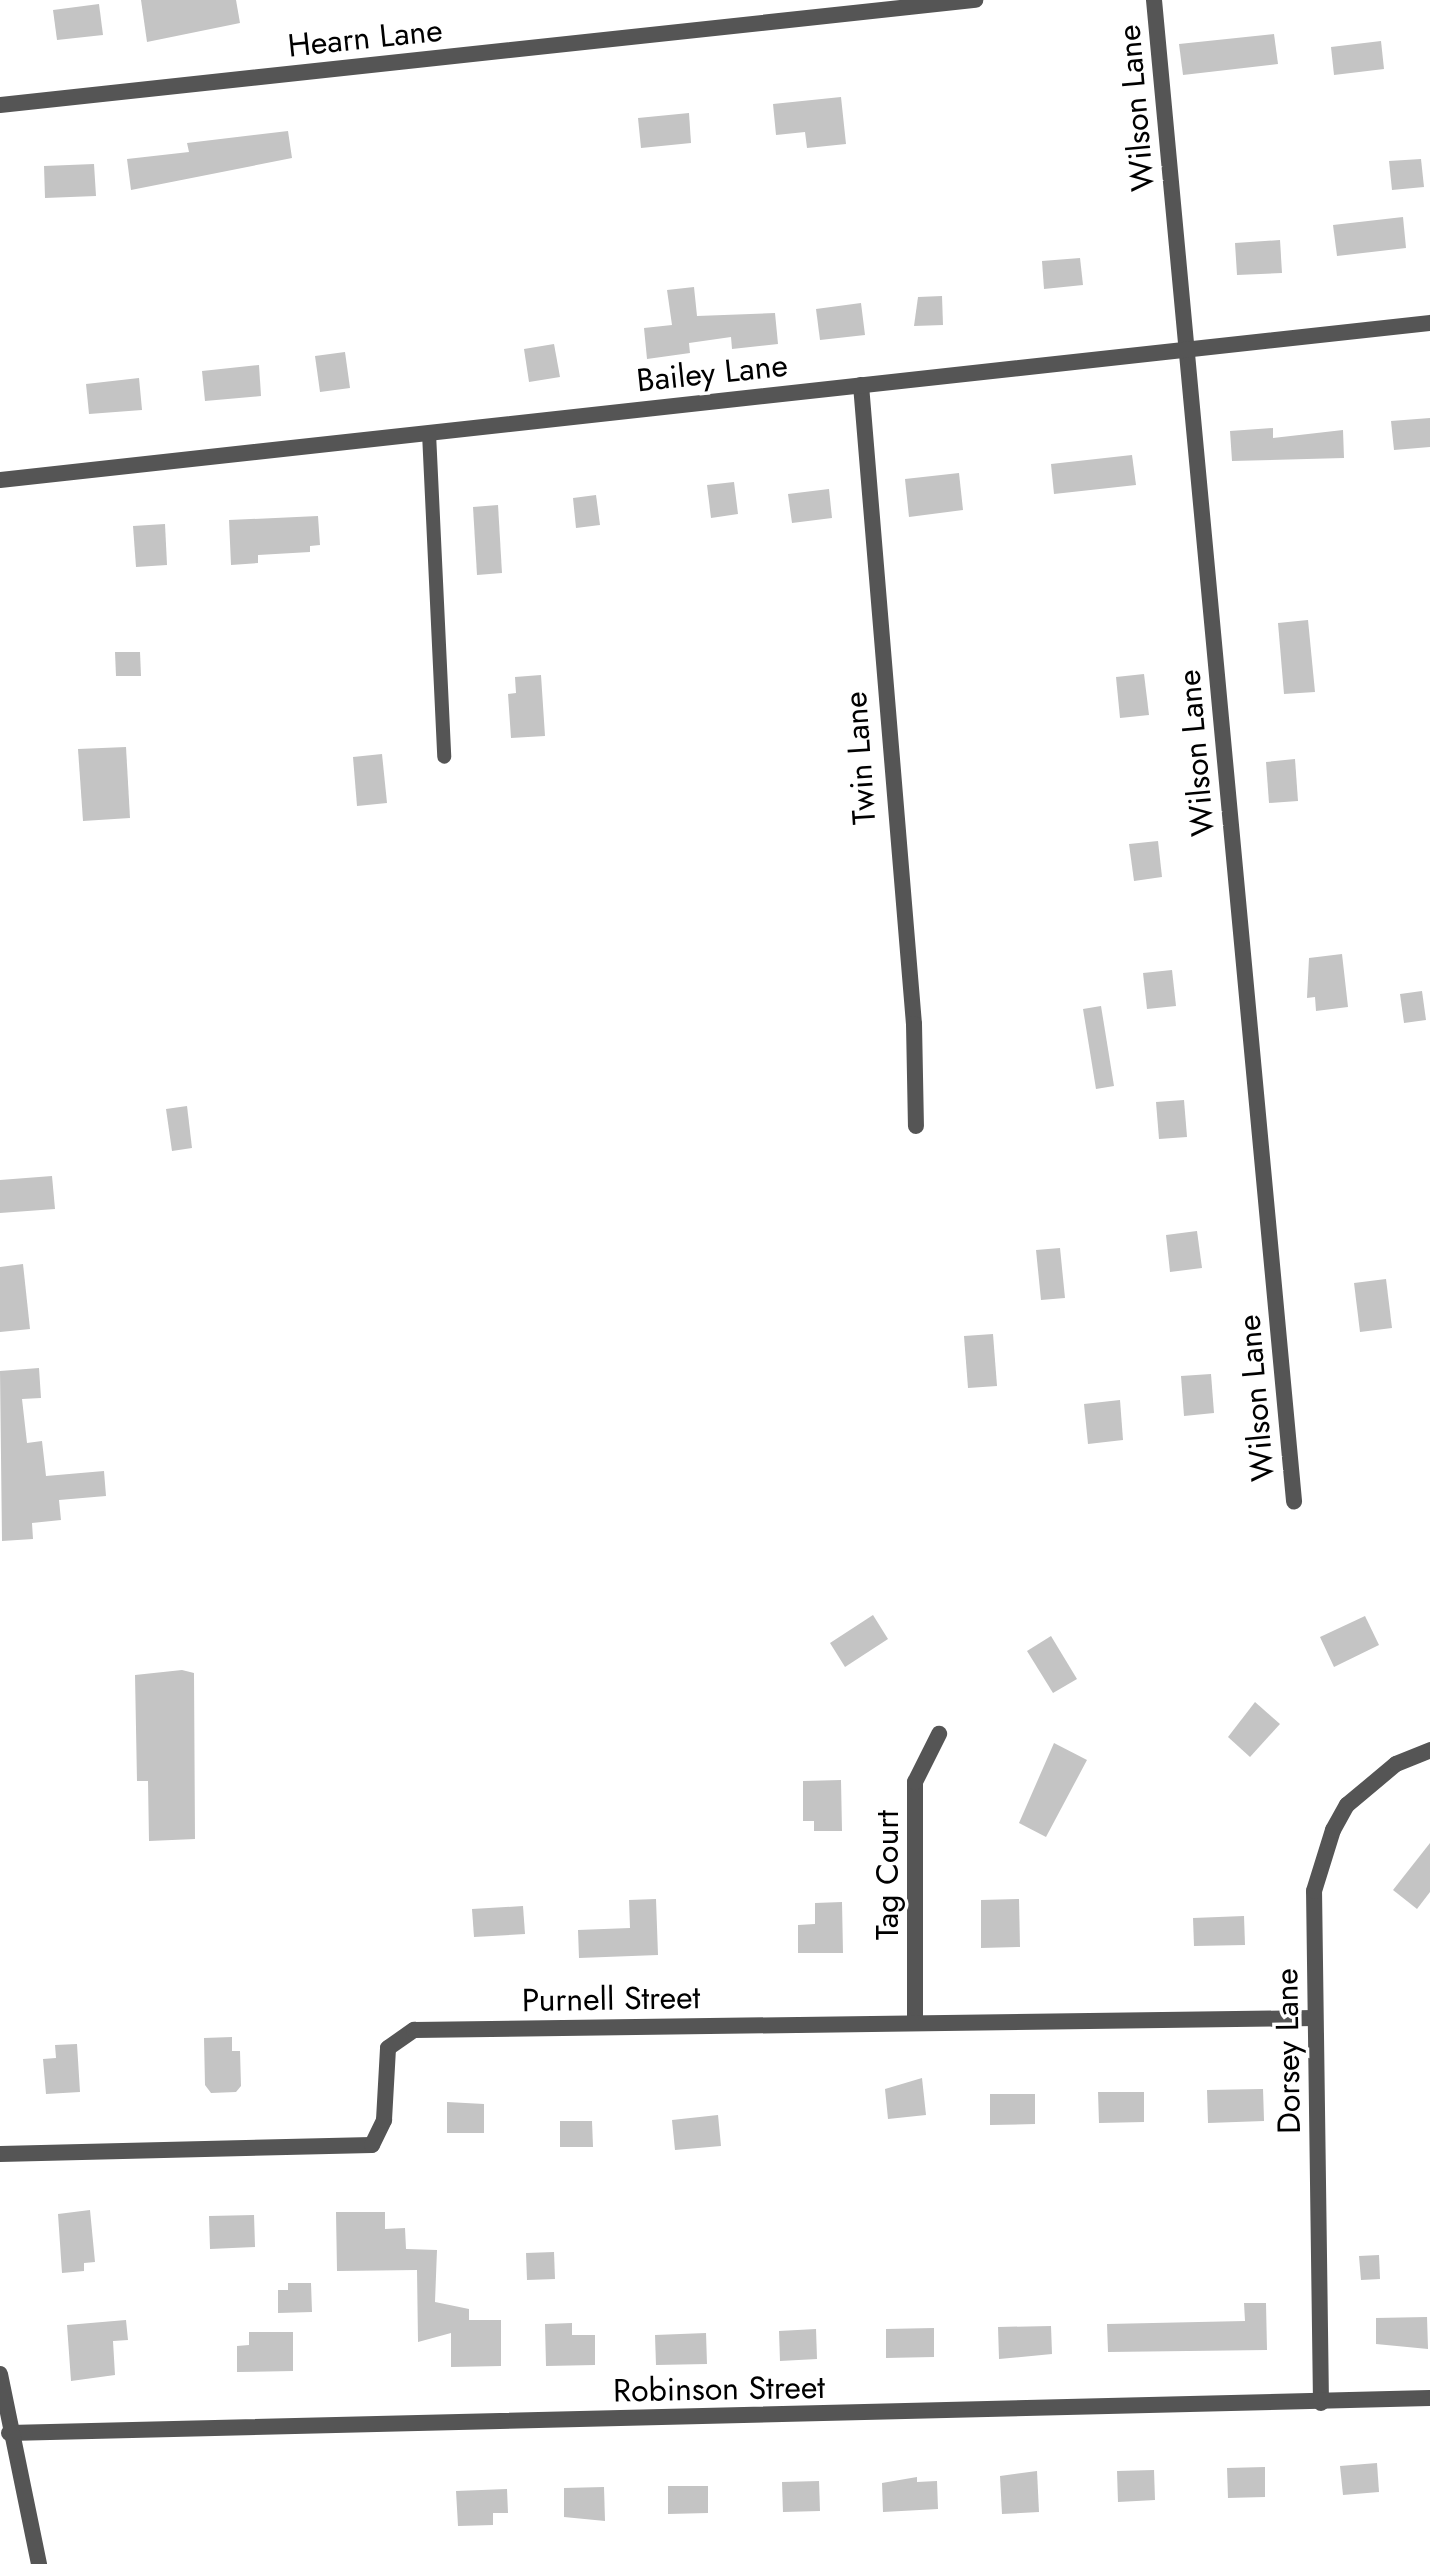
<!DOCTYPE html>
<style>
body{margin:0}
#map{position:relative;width:1430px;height:2564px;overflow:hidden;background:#fff;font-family:Jost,sans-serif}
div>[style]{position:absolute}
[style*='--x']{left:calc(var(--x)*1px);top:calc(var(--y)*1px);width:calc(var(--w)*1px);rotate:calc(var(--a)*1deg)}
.building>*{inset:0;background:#c4c4c4}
.service>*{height:14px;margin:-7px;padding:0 7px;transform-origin:7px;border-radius:7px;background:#555}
.minor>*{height:16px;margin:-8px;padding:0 8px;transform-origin:8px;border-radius:8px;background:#555}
.tertiary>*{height:16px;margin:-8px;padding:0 8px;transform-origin:8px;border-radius:8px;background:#555}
span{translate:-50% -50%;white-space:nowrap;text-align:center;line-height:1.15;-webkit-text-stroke:7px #fff;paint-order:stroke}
.street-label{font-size:32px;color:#000}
</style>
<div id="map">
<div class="building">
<div style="clip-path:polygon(141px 0,236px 0,240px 23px,147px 42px)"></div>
<div style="clip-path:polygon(99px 4px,103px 35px,57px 40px,53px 10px)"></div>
<div style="clip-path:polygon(1274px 34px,1278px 64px,1183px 75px,1179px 44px)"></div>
<div style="clip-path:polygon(1381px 41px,1384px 69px,1334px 75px,1331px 47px)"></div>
<div style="clip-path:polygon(841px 97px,846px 144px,807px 148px,805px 132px,776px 135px,773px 104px)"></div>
<div style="clip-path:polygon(689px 113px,691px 143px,641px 148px,638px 118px)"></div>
<div style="clip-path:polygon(288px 131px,292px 158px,131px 190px,127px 159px,189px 152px,187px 143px)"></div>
<div style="clip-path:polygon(1421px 159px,1424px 187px,1392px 190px,1389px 161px)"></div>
<div style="clip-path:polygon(94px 164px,96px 196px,45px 198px,44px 166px)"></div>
<div style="clip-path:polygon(1403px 217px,1406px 248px,1337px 256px,1333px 225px)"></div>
<div style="clip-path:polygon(1280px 240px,1282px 273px,1237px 275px,1235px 243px)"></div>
<div style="clip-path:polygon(1080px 258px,1083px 285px,1044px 289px,1042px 261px)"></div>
<div style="clip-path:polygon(694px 287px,697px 316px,775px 313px,778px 344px,732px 349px,731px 337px,689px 343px,690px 353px,647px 359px,644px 328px,672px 325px,667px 290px)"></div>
<div style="clip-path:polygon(942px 296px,943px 325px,914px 326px,918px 297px)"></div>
<div style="clip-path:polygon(861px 303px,865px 335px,820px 340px,816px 309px)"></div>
<div style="clip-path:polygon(554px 344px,560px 377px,529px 382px,524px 349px)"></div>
<div style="clip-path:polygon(345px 352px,350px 388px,320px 392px,315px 356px)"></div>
<div style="clip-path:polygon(259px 365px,261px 396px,205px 401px,202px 371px)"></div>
<div style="clip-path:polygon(139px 378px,142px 410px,89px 414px,86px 384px)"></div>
<div style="clip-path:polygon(1430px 418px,1430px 447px,1394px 450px,1391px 421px)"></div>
<div style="clip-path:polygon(1273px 428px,1273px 438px,1343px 430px,1344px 458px,1232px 461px,1230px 431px)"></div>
<div style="clip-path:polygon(1132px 455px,1136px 485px,1054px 494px,1051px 464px)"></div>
<div style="clip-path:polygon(959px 473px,963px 510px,909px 517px,905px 479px)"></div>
<div style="clip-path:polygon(734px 482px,738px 514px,711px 518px,707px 485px)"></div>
<div style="clip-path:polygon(829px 489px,832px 518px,792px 523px,788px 494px)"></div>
<div style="clip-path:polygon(596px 495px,600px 525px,576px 528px,573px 498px)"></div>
<div style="clip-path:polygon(498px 505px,502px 573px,477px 575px,473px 507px)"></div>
<div style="clip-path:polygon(318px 516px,320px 545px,310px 546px,310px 552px,258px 555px,258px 563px,231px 565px,229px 520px)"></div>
<div style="clip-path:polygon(165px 524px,167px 565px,136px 567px,133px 526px)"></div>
<div style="clip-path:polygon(1308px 620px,1315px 692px,1284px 694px,1278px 623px)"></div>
<div style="clip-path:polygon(115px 652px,140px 652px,141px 676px,116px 676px)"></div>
<div style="clip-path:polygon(1144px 674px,1149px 715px,1120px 718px,1116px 677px)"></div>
<div style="clip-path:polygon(541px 675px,545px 736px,511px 738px,508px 694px,516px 693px,515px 677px)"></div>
<div style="clip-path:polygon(126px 747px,130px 818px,83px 821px,78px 749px)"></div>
<div style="clip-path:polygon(382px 754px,387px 803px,357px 806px,353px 757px)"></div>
<div style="clip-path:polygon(1295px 759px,1298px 801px,1269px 803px,1266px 762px)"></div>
<div style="clip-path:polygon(1158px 841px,1162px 877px,1134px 881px,1129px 844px)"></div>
<div style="clip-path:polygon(1342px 954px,1348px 1007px,1316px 1011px,1315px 997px,1307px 998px,1309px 958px)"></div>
<div style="clip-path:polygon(1172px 970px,1176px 1006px,1147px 1009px,1143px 973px)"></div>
<div style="clip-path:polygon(1422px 991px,1426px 1020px,1404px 1023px,1400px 994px)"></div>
<div style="clip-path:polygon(1101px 1006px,1114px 1086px,1096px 1089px,1083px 1009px)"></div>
<div style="clip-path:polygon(1184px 1100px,1187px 1137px,1159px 1139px,1156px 1102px)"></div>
<div style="clip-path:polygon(187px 1106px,192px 1148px,172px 1151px,166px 1109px)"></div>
<div style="clip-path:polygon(52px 1176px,55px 1209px,0 1213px,0 1180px)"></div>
<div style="clip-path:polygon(1197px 1231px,1202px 1268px,1170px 1272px,1166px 1235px)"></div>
<div style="clip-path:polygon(1060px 1248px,1065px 1298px,1041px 1300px,1036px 1250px)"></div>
<div style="clip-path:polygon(23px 1264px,30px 1329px,0 1332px,0 1267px)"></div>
<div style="clip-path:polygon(1386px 1279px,1392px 1328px,1360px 1332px,1354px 1283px)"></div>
<div style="clip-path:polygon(993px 1334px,997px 1386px,968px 1388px,964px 1336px)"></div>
<div style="clip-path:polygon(39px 1368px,41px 1398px,22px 1399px,27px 1443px,42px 1441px,46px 1476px,104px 1471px,106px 1496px,59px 1500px,61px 1520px,32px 1523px,33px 1539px,2px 1541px,0 1371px)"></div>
<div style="clip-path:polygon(1211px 1374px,1214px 1413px,1184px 1416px,1181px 1376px)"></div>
<div style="clip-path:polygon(1120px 1400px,1123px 1440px,1088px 1444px,1084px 1404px)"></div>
<div style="clip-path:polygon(873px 1615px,888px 1639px,845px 1667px,830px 1643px)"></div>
<div style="clip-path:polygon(1365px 1616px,1379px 1645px,1334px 1667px,1320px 1637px)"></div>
<div style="clip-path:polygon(1051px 1636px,1077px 1679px,1053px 1693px,1027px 1651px)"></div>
<div style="clip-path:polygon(182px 1670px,194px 1673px,195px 1839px,149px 1841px,148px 1781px,137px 1781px,135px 1675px)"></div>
<div style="clip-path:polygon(1255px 1702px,1280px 1724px,1250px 1757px,1228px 1737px)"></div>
<div style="clip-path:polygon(1054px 1743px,1087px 1760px,1046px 1837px,1019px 1823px)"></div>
<div style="clip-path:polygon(841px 1780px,842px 1831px,814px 1831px,814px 1821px,803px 1821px,803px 1781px)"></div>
<div style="clip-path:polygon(1430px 1843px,1430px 1892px,1417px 1909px,1393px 1890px)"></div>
<div style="clip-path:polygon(656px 1899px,658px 1955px,579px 1958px,578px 1930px,630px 1928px,629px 1900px)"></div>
<div style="clip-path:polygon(1019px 1899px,1020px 1947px,981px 1948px,981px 1900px)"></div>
<div style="clip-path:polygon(842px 1902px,843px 1953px,798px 1953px,798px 1925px,815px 1924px,815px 1903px)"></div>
<div style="clip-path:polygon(523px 1906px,525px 1934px,474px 1937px,472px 1909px)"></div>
<div style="clip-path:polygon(1244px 1916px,1245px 1945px,1194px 1946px,1193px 1918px)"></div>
<div style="clip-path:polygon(232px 2037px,232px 2051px,240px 2051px,241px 2086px,236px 2092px,211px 2093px,205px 2085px,204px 2038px)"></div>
<div style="clip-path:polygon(77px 2044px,80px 2092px,46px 2094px,43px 2059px,56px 2058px,55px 2045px)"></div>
<div style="clip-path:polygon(922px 2078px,926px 2115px,888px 2119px,885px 2089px)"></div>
<div style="clip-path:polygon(1263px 2089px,1264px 2121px,1208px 2123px,1207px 2090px)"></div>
<div style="clip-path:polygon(1098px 2092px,1144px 2092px,1144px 2122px,1099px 2123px)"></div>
<div style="clip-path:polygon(990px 2094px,1035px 2094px,1035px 2124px,990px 2125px)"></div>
<div style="clip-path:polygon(447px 2102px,484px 2104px,484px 2133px,447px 2133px)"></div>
<div style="clip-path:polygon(718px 2115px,721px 2146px,675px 2150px,672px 2120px)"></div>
<div style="clip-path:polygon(560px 2121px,592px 2121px,593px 2147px,560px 2147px)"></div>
<div style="clip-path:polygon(90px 2210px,95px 2262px,84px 2263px,84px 2271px,62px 2273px,58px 2214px)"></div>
<div style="clip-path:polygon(336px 2212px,385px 2212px,385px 2229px,405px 2228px,406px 2249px,437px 2250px,435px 2302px,469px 2309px,469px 2320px,501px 2320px,501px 2366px,451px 2367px,451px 2333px,418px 2342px,417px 2270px,337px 2271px)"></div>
<div style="clip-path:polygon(254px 2215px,255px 2247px,210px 2249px,209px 2216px)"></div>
<div style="clip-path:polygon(554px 2252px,555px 2279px,527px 2280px,526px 2253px)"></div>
<div style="clip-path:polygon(1379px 2255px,1380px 2279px,1361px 2280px,1359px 2256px)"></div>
<div style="clip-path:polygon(288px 2283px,311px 2283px,312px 2312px,278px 2313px,278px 2290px,288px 2290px)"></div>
<div style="clip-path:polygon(1244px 2303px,1266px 2303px,1267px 2350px,1108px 2352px,1107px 2324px,1245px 2321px)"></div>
<div style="clip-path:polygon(1427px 2317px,1428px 2349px,1376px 2344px,1376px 2318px)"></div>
<div style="clip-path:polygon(126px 2320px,128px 2340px,113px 2341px,115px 2375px,71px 2381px,67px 2325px)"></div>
<div style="clip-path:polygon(572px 2323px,572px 2335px,595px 2335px,595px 2365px,546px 2366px,545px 2324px)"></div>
<div style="clip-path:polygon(1051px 2326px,1052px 2354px,999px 2359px,998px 2327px)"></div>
<div style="clip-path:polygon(934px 2328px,934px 2357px,886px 2358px,886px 2329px)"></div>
<div style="clip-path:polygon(816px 2329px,817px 2359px,780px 2361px,779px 2331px)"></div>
<div style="clip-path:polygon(249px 2332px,293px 2332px,293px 2371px,237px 2372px,237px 2346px,249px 2345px)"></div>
<div style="clip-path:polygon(706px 2333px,707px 2364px,656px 2365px,655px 2335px)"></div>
<div style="clip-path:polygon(1377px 2463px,1379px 2492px,1343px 2495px,1340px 2466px)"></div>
<div style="clip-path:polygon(1265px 2467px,1265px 2497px,1228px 2498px,1227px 2468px)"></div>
<div style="clip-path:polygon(1154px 2470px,1155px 2500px,1118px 2502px,1117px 2471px)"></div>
<div style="clip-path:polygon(1037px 2471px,1039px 2512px,1002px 2514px,1000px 2476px)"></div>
<div style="clip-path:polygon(917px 2477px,917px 2482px,937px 2481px,938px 2509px,883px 2512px,882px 2483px)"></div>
<div style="clip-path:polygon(819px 2481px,820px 2511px,783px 2512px,782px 2482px)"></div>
<div style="clip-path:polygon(668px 2486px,708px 2486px,708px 2513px,668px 2514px)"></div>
<div style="clip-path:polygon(604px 2487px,605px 2521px,564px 2517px,564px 2488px)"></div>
<div style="clip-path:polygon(507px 2489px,508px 2513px,493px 2513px,493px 2525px,458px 2526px,456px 2491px)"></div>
</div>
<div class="service">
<div style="--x:429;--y:433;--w:324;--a:87.3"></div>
</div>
<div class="minor">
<div style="--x:1154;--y:0;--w:1508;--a:84.67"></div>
<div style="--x:0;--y:105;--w:981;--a:-6.15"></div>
<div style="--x:861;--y:385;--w:641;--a:85.26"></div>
<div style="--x:914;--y:1024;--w:102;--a:88.9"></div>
<div style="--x:0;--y:480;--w:1439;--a:-6.27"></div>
<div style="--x:915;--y:2022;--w:240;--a:-90"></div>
<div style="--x:915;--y:1782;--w:54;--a:-63.4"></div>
<div style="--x:0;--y:2154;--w:372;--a:-1.4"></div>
<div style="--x:372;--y:2145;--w:28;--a:-64"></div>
<div style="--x:384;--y:2120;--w:72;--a:-86.8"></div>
<div style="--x:388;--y:2048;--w:32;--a:-35"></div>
<div style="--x:414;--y:2030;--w:900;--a:-0.76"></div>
<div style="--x:1321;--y:2403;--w:512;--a:-90.78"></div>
<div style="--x:1314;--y:1891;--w:64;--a:-72.7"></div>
<div style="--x:1333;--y:1830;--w:29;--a:-61"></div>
<div style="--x:1347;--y:1805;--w:64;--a:-39.9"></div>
<div style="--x:1396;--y:1764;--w:37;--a:-22"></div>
<div style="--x:9;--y:2433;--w:1421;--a:-1.41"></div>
</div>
<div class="tertiary">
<div style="--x:0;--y:2374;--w:194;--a:78.4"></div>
</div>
<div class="street-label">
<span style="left:365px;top:38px;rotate:-6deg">Hearn Lane</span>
<span style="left:1136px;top:108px;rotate:-95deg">Wilson Lane</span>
<span style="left:712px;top:373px;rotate:-6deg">Bailey Lane</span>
<span style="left:1196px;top:753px;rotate:-95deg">Wilson Lane</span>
<span style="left:860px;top:758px;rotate:-94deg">Twin Lane</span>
<span style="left:1256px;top:1398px;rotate:-95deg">Wilson Lane</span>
<span style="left:887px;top:1875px;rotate:-90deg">Tag Court</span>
<span style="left:611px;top:1999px;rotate:-1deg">Purnell Street</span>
<span style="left:1288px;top:2051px;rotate:-91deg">Dorsey Lane</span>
<span style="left:719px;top:2389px;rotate:-1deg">Robinson Street</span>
</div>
</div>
